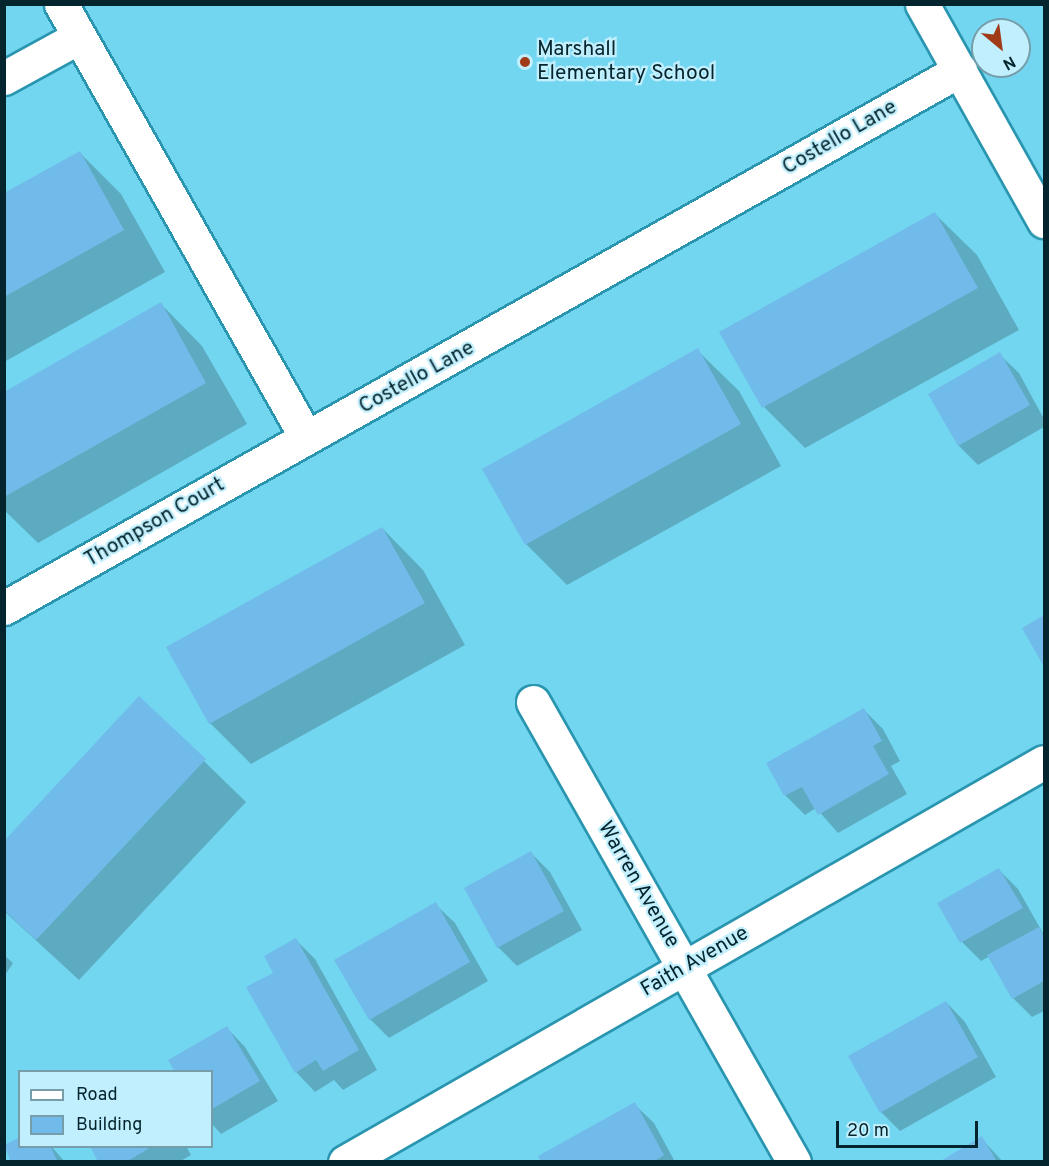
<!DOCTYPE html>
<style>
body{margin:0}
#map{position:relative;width:1049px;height:1166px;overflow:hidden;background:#73d6f1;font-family:Overpass,sans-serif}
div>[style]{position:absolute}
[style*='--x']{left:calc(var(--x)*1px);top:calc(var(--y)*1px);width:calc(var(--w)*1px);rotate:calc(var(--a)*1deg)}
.shadow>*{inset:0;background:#0003}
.building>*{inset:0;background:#71bbea}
.roads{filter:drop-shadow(2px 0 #2995af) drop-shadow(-2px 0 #2995af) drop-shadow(0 2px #2995af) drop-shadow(0 -2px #2995af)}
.street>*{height:33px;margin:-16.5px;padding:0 16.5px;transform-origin:16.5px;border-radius:16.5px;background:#fff}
.dots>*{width:16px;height:16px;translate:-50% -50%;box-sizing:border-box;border:3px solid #c2effd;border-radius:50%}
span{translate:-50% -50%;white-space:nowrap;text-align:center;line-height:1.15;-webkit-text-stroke:4.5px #c2effd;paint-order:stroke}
.poi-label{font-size:21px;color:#04252d}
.left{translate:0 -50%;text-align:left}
.street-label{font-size:21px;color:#04252d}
.frame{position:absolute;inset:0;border:6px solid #04252d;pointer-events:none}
.legend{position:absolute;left:18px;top:1070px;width:195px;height:78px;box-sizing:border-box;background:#c2effd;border:2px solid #769eaa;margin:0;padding:8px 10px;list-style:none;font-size:18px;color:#04252d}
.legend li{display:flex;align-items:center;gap:12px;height:30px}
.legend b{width:30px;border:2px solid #769eaa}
.north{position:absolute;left:971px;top:18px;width:60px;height:60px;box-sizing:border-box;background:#c2effd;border:2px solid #769eaa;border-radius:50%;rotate:151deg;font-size:16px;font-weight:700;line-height:24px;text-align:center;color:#04252d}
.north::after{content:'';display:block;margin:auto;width:21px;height:27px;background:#a03a17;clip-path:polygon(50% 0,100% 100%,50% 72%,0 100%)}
.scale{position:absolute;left:836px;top:1121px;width:142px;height:27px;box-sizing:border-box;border:3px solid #04252d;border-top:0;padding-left:8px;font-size:18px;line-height:21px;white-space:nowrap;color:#04252d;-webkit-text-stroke:4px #c2effd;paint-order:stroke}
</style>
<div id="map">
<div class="shadow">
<div style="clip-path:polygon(80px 153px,121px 194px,165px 272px,4px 362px,4px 195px)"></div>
<div style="clip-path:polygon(935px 214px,977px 255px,1019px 330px,805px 448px,764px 407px)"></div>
<div style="clip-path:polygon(161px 304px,202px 346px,247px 424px,38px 543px,4px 510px,4px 393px)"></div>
<div style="clip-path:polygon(697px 350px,739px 391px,781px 466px,567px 585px,526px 544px)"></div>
<div style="clip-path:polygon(999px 354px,1019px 373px,1044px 419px,1044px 427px,978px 465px,959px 446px)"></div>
<div style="clip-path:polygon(382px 528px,423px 570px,465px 645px,251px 764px,210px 723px)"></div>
<div style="clip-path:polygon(1044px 617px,1044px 664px,1024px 628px)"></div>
<div style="clip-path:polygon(139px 698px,246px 802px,79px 980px,4px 911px,4px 843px)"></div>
<div style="clip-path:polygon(864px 710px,883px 729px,900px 761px,891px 766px,907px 794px,838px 833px,816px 808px,805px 815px,786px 796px,768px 764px)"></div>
<div style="clip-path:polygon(531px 853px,550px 872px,582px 930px,517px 966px,498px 947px)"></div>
<div style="clip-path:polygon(999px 870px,1018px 889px,1044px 935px,1044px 1011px,1032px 1017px,1013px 998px,990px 956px,981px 961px,962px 942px,939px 903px)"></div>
<div style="clip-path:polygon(435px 904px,455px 923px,488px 981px,389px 1038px,370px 1019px)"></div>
<div style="clip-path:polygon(295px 939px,315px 959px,377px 1070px,343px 1090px,334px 1080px,315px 1092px,296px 1072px,248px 988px,275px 973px)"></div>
<div style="clip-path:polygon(4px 955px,13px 963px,4px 977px)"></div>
<div style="clip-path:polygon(946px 1002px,965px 1022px,996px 1077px,900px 1131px,881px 1112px)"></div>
<div style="clip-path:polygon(226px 1027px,245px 1047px,278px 1101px,221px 1134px,212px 1124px,212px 1072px)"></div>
<div style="clip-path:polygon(634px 1104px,654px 1123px,675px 1162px,543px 1162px)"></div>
<div style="clip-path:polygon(20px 1138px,20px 1146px,51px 1146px,65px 1162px,9px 1162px,12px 1159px,5px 1147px)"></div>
<div style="clip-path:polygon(981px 1138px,1003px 1162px,942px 1162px)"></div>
<div style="clip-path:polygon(92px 1146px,186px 1146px,191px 1155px,179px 1162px,100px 1162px)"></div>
</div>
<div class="building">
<div style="clip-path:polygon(80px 151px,124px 230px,4px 297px,4px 193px)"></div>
<div style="clip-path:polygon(935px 212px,978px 288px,762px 408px,719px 332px)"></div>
<div style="clip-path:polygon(161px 302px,206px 383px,4px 497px,4px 392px)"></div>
<div style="clip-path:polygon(698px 348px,741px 424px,525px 545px,482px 469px)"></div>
<div style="clip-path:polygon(1000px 352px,1030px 405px,958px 446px,928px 394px)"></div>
<div style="clip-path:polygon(382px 527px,425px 603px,209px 724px,166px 647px)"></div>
<div style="clip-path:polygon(1044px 615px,1044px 667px,1022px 628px)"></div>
<div style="clip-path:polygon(139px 696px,206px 759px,36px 940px,4px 910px,4px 841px)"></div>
<div style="clip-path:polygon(864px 708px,882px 741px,873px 746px,889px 774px,818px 815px,802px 787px,784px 796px,766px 763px)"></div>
<div style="clip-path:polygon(531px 851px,564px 911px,497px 948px,464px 888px)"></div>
<div style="clip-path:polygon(999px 868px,1023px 908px,960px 943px,937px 903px)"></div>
<div style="clip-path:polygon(436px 902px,470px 962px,369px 1020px,334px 960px)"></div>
<div style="clip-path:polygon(1039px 927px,1044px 937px,1044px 981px,1012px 999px,987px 955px)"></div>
<div style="clip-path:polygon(296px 938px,359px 1050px,323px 1071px,316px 1060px,295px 1073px,246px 987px,273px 973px,264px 956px)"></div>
<div style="clip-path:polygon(946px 1001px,978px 1057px,880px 1113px,848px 1056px)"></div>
<div style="clip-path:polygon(227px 1026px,260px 1081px,212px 1109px,212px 1072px,175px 1072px,168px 1060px)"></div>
<div style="clip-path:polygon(635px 1102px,664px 1155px,653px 1162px,541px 1162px,538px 1156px)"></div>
<div style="clip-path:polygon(982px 1136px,997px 1162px,939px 1162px)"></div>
<div style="clip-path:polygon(20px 1137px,20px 1146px,50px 1146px,58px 1162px,6px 1162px,10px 1159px,4px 1145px)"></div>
<div style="clip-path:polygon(90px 1146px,153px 1146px,126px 1162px,98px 1162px)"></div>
</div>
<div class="roads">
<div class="street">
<div style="--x:61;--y:4;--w:498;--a:60.5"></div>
<div style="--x:922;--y:4;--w:249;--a:60.7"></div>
<div style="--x:4;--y:78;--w:85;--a:-28.7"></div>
<div style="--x:4;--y:608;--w:1097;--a:-29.37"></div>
<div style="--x:533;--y:702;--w:529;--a:60.43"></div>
<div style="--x:345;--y:1162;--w:805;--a:-29.78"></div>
</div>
</div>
<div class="dots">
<div style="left:525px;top:62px;background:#a03a17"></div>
</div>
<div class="poi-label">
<span class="left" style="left:537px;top:62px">Marshall<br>Elementary School</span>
</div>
<div class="street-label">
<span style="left:840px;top:138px;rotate:-30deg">Costello Lane</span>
<span style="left:417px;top:378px;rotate:-29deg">Costello Lane</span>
<span style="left:155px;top:523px;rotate:-30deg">Thompson Court</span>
<span style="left:638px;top:885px;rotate:60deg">Warren Avenue</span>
<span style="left:695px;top:962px;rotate:-30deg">Faith Avenue</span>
</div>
<div class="frame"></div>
<ul class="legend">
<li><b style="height:8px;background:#fff"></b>Road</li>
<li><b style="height:16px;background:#71bbea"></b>Building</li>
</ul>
<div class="north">N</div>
<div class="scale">20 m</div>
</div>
